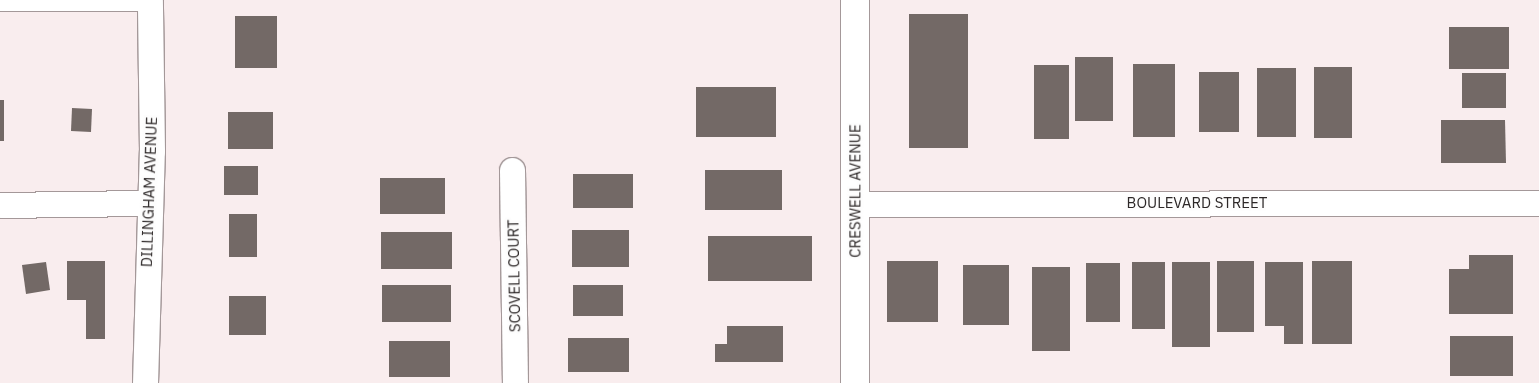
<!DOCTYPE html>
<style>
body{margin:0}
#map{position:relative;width:1539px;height:383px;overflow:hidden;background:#f9edee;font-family:"IBM Plex Sans",sans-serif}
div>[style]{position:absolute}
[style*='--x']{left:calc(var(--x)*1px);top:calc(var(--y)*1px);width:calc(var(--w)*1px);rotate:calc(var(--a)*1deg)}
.building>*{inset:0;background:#736966}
.roads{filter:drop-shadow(1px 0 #a49899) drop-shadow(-1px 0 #a49899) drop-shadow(0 1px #a49899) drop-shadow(0 -1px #a49899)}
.service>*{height:12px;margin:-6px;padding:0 6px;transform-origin:6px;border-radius:6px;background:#fff}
.minor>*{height:25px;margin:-12.5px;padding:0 12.5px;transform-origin:12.5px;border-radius:12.5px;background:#fff}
.tertiary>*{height:28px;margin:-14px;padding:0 14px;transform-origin:14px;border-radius:14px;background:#fff}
span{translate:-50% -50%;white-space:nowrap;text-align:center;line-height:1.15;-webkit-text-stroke:5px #fdfdfd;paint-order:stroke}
.street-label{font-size:15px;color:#2d2828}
</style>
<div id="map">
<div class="building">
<div style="clip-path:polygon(909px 14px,968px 14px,968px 148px,909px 148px)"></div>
<div style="clip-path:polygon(235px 16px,277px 16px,277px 68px,235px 68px)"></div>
<div style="clip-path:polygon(1449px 27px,1509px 27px,1509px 69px,1449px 69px)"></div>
<div style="clip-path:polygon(1075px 57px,1113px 57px,1113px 121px,1075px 121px)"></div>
<div style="clip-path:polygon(1133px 64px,1175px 64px,1175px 137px,1133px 137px)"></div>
<div style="clip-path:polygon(1034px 65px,1069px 65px,1069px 139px,1034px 139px)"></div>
<div style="clip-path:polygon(1314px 67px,1352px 67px,1352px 138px,1314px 138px)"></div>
<div style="clip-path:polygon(1257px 68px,1296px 68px,1296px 137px,1257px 137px)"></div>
<div style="clip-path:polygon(1199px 72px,1239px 72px,1239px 132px,1199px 132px)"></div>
<div style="clip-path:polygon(1462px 73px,1506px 73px,1506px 108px,1462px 108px)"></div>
<div style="clip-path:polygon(696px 87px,776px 87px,776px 137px,696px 137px)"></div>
<div style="clip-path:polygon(0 100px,4px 100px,4px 141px,0 141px)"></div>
<div style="clip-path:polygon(72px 108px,92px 109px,91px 132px,71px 131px)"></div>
<div style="clip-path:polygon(228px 112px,273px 112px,273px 149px,228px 149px)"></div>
<div style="clip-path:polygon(1441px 120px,1505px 120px,1506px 163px,1441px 163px)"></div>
<div style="clip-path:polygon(224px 166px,258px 166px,258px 195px,224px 195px)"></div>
<div style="clip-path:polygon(705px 170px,782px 170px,782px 210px,705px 210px)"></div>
<div style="clip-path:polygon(573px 174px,633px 174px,633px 208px,573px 208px)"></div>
<div style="clip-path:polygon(380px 178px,445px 178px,445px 214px,380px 214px)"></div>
<div style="clip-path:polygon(229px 214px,257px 214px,257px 257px,229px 257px)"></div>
<div style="clip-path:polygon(572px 230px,629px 230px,629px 267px,572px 267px)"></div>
<div style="clip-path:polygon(381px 232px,452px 232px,452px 269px,381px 269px)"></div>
<div style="clip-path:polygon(708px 236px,812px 236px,812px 281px,708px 281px)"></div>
<div style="clip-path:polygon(1469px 255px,1513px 255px,1513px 314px,1449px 314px,1449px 269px,1469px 269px)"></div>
<div style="clip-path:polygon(67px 261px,105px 261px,105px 339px,86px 339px,86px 300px,67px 300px)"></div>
<div style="clip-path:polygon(887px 261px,938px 261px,938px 322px,887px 322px)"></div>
<div style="clip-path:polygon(1217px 261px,1254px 261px,1254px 332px,1217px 332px)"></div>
<div style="clip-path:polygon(1312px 261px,1352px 261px,1352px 344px,1312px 344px)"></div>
<div style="clip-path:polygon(46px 262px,50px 290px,26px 294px,22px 265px)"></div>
<div style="clip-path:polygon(1132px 262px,1165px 262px,1165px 329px,1132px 329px)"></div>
<div style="clip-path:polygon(1172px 262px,1210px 262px,1210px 347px,1172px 347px)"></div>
<div style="clip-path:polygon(1265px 262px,1303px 262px,1303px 344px,1284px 344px,1284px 326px,1265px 326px)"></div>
<div style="clip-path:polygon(1086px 263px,1120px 263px,1120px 322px,1086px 322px)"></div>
<div style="clip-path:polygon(963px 265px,1009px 265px,1009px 325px,963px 325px)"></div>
<div style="clip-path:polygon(1032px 267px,1070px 267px,1070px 351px,1032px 351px)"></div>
<div style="clip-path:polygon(382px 285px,451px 285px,451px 322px,382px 322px)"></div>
<div style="clip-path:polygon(573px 285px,623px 285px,623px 316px,573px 316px)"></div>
<div style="clip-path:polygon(229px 296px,266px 296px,266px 335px,229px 335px)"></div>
<div style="clip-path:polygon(727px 326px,783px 326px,783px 362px,715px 362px,715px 344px,727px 344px)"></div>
<div style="clip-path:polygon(1450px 336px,1513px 336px,1513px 376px,1450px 376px)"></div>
<div style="clip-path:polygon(568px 338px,629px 338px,629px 372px,568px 372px)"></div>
<div style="clip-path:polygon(389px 341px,450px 341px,450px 377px,389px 377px)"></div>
</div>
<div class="roads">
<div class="service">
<div style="--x:0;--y:5;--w:150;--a:0"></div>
</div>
<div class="minor">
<div style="--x:512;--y:170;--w:213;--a:89.2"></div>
<div style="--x:855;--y:204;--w:684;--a:-0.08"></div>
<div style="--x:0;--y:205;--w:150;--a:-0.8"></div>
<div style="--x:145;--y:383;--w:232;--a:-88.3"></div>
<div style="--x:152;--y:151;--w:151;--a:-90.8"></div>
</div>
<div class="tertiary">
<div style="--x:855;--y:0;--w:383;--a:90"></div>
</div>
</div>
<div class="street-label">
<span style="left:855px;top:191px;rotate:-90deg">CRESWELL AVENUE</span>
<span style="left:149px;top:192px;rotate:-88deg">DILLINGHAM AVENUE</span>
<span style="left:1197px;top:203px">BOULEVARD STREET</span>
<span style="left:514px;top:276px;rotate:-91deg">SCOVELL COURT</span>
</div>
</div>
